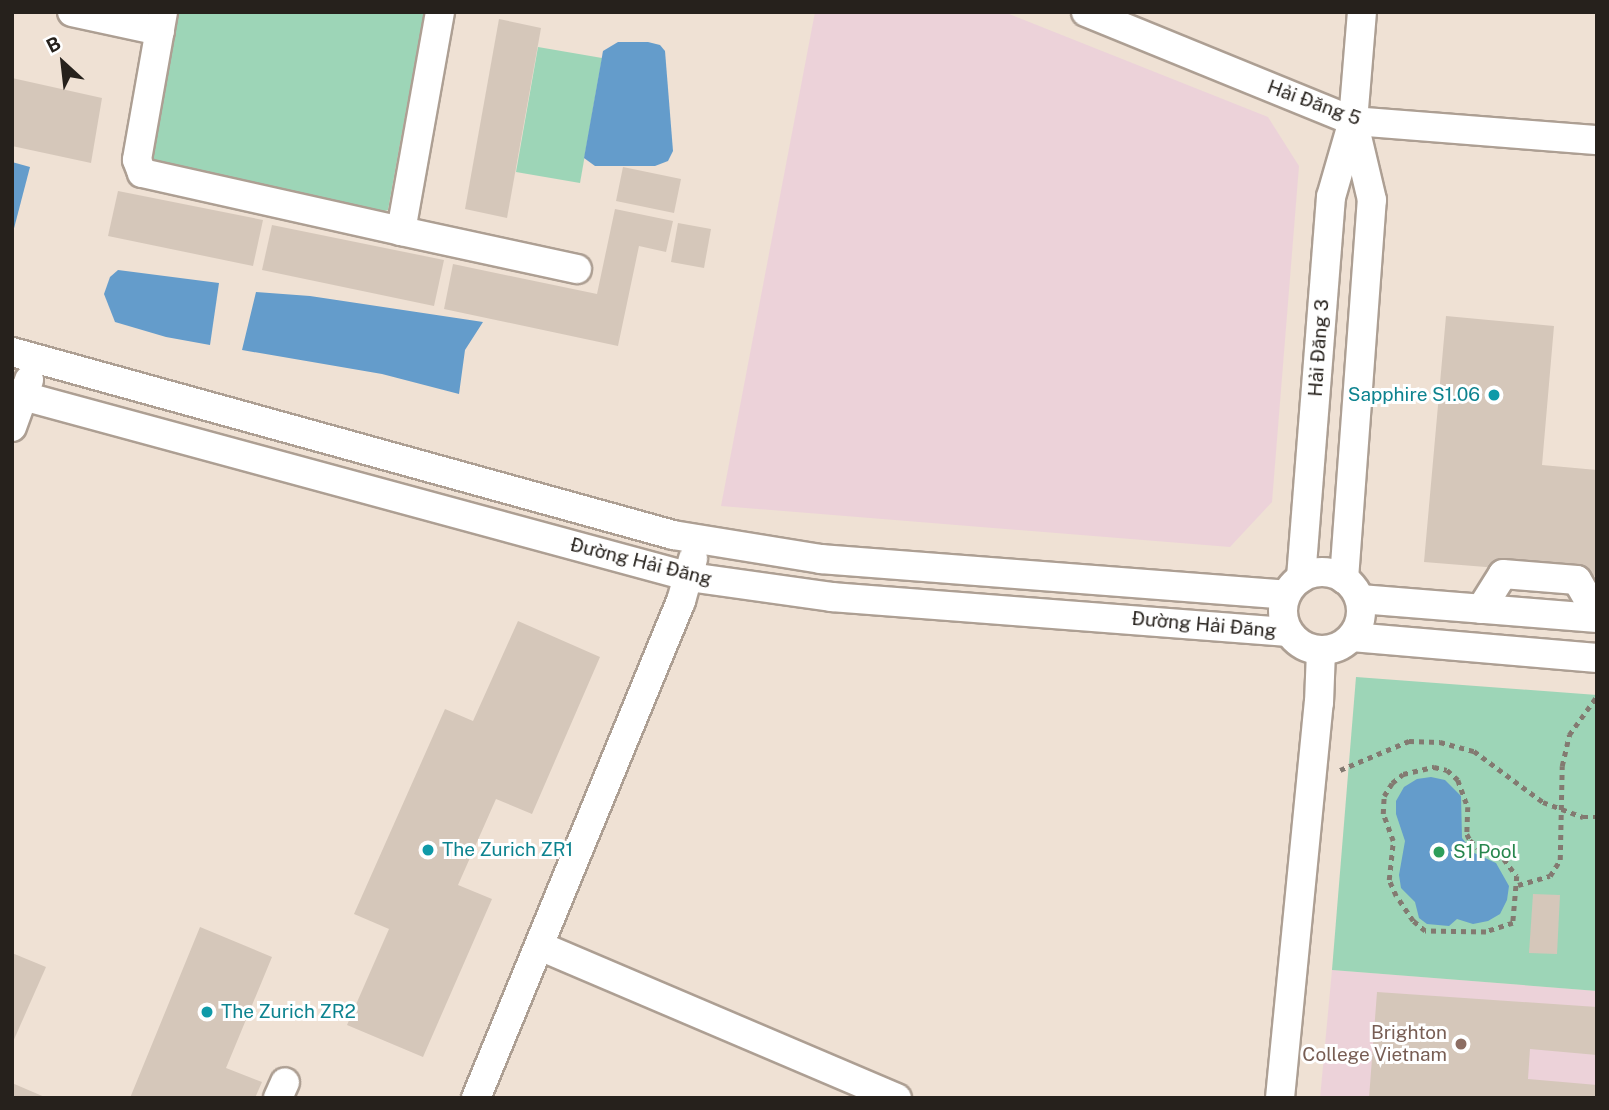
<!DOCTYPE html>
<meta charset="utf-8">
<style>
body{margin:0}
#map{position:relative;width:1609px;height:1110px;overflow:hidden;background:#efe1d4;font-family:"Public Sans",sans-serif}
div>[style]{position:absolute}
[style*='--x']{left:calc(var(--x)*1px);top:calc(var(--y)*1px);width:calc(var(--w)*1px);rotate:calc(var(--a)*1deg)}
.education>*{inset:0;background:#ecd2d9}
.green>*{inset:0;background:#9dd5b7}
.water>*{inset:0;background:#649ccb}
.building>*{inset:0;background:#d5c7ba}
.path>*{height:4.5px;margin-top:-2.25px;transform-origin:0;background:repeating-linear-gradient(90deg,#837a71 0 5px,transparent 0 10px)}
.roads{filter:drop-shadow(2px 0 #ad9f93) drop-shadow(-2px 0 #ad9f93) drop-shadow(0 2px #ad9f93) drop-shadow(0 -2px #ad9f93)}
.minor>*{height:28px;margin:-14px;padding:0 14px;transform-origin:14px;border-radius:14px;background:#fff}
.minor>.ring{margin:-14px;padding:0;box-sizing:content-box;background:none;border:28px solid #fff;border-radius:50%}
.dots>*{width:19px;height:19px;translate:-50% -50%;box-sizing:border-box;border:4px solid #fff;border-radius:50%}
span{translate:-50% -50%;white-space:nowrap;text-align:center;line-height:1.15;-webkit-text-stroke:6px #fff;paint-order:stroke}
.street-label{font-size:19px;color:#26211c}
.culture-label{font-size:19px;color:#0d838f}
.right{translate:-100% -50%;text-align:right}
.left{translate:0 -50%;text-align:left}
.leisure-label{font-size:19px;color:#27864d}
.education-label{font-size:19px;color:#785e54}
.frame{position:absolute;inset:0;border:14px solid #26211c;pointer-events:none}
.north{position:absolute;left:28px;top:28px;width:70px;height:70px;-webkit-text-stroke:5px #fff;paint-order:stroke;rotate:333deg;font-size:19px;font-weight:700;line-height:28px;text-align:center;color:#26211c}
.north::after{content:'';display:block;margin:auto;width:24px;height:32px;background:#26211c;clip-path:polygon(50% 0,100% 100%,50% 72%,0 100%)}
</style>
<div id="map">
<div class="education">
<div style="clip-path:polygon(815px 12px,1004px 12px,1268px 117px,1299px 166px,1272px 502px,1230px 547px,721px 506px)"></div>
<div style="clip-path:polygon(1332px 970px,1597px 991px,1597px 1098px,1320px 1098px)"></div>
</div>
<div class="green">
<div style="clip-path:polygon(176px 12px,424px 12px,388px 210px,381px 212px,154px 161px,151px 158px)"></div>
<div style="clip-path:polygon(538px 47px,602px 58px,580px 183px,516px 172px)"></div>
<div style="clip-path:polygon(1356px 677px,1597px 695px,1597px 991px,1332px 970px)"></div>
</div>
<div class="water">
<div style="clip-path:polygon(618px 42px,648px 42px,660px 45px,665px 51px,673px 151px,668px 161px,655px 166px,595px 166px,584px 158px,603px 51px)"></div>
<div style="clip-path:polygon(12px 162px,30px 167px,12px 236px)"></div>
<div style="clip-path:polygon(118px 270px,219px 283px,210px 345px,166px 337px,115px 322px,104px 294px,110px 277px)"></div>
<div style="clip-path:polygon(256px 292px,310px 296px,483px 322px,465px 350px,459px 394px,382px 374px,242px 350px)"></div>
<div style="clip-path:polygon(1431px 777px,1445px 780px,1461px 796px,1462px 838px,1474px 853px,1496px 863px,1509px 886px,1507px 900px,1500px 914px,1488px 921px,1473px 924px,1457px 919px,1449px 926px,1427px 924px,1419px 918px,1415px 902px,1401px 888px,1399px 875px,1405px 841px,1396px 814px,1396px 801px,1404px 787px,1417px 779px)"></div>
</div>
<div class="building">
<div style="clip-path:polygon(499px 19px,541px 28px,507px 218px,465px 209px)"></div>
<div style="clip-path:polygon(12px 78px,102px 98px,91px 163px,12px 146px)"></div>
<div style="clip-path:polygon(623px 167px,681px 179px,674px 213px,616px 201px)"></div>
<div style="clip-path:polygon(118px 191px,263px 220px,253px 266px,108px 236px)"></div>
<div style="clip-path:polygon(615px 209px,673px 221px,666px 252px,639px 246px,618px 346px,444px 309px,453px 264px,597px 294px)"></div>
<div style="clip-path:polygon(678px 223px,711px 229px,704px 268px,671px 262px)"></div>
<div style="clip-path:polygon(272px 225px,444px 260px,434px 306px,262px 270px)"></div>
<div style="clip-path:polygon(1446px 316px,1554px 326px,1542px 465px,1597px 470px,1597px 576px,1424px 562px)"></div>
<div style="clip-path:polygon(518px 621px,600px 657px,532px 814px,496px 799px,458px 885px,492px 899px,423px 1057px,347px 1025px,389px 929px,354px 914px,445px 709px,473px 721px)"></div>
<div style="clip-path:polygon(1533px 894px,1560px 895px,1557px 954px,1529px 953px)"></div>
<div style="clip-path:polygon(200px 927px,272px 957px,226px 1068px,262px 1082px,255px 1098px,130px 1098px)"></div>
<div style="clip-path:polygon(12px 953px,46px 967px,12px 1044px)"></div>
<div style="clip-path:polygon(1377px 992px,1597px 1007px,1597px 1055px,1530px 1049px,1528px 1079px,1597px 1085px,1597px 1098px,1369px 1098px)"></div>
<div style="clip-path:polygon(12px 1083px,47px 1098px,12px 1098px)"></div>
</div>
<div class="path">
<div style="--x:1434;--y:767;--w:13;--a:13"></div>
<div style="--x:1447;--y:770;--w:15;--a:42"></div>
<div style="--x:1458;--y:780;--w:29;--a:70"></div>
<div style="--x:1468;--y:807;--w:27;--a:92"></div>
<div style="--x:1467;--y:834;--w:7;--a:63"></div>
<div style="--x:1470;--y:840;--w:11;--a:45"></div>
<div style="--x:1478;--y:848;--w:28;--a:23"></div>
<div style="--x:1504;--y:859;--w:21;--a:53"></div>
<div style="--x:1517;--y:876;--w:47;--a:94.9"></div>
<div style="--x:1513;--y:923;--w:28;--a:162"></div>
<div style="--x:1486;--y:932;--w:61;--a:-179.1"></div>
<div style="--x:1425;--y:931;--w:16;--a:-140"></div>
<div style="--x:1413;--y:921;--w:30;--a:-124"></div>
<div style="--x:1396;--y:896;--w:17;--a:-114"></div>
<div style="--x:1389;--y:880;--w:39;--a:-84"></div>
<div style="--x:1393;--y:841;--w:29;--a:-110"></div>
<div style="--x:1383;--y:814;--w:18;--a:-87"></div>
<div style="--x:1384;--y:796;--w:15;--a:-58"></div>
<div style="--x:1392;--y:783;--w:14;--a:-39"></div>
<div style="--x:1403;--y:774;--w:32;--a:-13"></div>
<div style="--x:1340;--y:770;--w:75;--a:-22.8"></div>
<div style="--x:1409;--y:741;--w:31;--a:2"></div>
<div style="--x:1440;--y:742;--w:35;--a:15"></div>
<div style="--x:1474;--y:751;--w:86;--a:36.5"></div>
<div style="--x:1543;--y:802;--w:43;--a:20.6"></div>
<div style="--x:1583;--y:817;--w:14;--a:0"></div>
<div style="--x:1518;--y:885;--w:33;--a:-16"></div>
<div style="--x:1550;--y:876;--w:19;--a:-58"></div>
<div style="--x:1560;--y:860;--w:94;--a:-88.8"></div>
<div style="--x:1562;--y:766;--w:32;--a:-77"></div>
<div style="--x:1569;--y:735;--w:48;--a:-54.3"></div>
</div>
<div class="roads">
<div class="minor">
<div style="--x:72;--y:12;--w:90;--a:12.2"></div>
<div style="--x:163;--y:12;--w:150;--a:100"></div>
<div style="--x:137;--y:160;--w:14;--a:69"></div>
<div style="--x:142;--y:173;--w:265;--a:12.6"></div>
<div style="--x:401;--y:231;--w:222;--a:-79.9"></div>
<div style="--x:1086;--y:12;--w:288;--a:22.2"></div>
<div style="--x:1353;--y:121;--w:245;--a:4.5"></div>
<div style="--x:401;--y:231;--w:180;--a:12.2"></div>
<div style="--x:12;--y:352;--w:686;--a:15.47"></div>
<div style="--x:673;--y:535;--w:150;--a:9.2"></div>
<div style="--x:821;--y:559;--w:466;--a:4.4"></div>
<div style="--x:12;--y:393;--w:703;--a:15.18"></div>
<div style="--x:690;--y:577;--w:143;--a:8"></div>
<div style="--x:832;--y:597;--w:457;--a:4.4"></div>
<div style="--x:12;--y:427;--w:50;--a:-70.1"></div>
<div class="ring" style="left:1283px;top:572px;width:50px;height:50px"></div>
<div style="--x:1301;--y:578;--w:382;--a:-85.5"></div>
<div style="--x:1331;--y:197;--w:79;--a:-73.9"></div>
<div style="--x:1353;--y:121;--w:109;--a:-85.3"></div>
<div style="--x:1344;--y:579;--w:380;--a:-85.8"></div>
<div style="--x:1372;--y:200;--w:78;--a:-103.3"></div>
<div style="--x:1360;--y:599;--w:238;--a:4.6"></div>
<div style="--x:1481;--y:609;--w:41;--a:-57.8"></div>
<div style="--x:1503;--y:574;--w:74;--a:4.6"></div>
<div style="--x:1577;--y:580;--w:39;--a:60"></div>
<div style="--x:1352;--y:637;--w:246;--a:4.9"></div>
<div style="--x:540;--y:946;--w:388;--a:23.1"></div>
<div style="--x:278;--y:1098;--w:17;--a:-66"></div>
<div style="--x:476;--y:1098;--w:538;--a:-67.59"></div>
<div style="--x:681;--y:601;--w:44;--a:-74.1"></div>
<div style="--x:1280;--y:1098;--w:397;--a:-84.4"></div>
<div style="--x:1319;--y:703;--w:52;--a:-87.8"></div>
</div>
</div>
<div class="dots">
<div style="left:1494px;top:395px;background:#0f9aa8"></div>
<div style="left:428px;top:850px;background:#0f9aa8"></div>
<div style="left:1439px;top:852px;background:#2e9e5b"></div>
<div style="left:207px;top:1012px;background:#0f9aa8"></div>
<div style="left:1461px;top:1044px;background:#8d6e63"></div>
</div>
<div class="street-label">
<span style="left:1314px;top:103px;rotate:20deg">Hải Đăng 5</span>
<span style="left:1319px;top:348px;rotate:-86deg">Hải Đăng 3</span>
<span style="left:641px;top:562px;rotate:14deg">Đường Hải Đăng</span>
<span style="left:1204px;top:625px;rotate:5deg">Đường Hải Đăng</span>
</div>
<div class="culture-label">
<span class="right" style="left:1480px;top:395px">Sapphire S1.06</span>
<span class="left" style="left:442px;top:850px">The Zurich ZR1</span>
<span class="left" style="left:221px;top:1012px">The Zurich ZR2</span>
</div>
<div class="leisure-label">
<span class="left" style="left:1453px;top:852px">S1 Pool</span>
</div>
<div class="education-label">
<span class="right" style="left:1447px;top:1044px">Brighton<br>College Vietnam</span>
</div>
<div class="frame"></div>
<div class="north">B</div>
</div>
